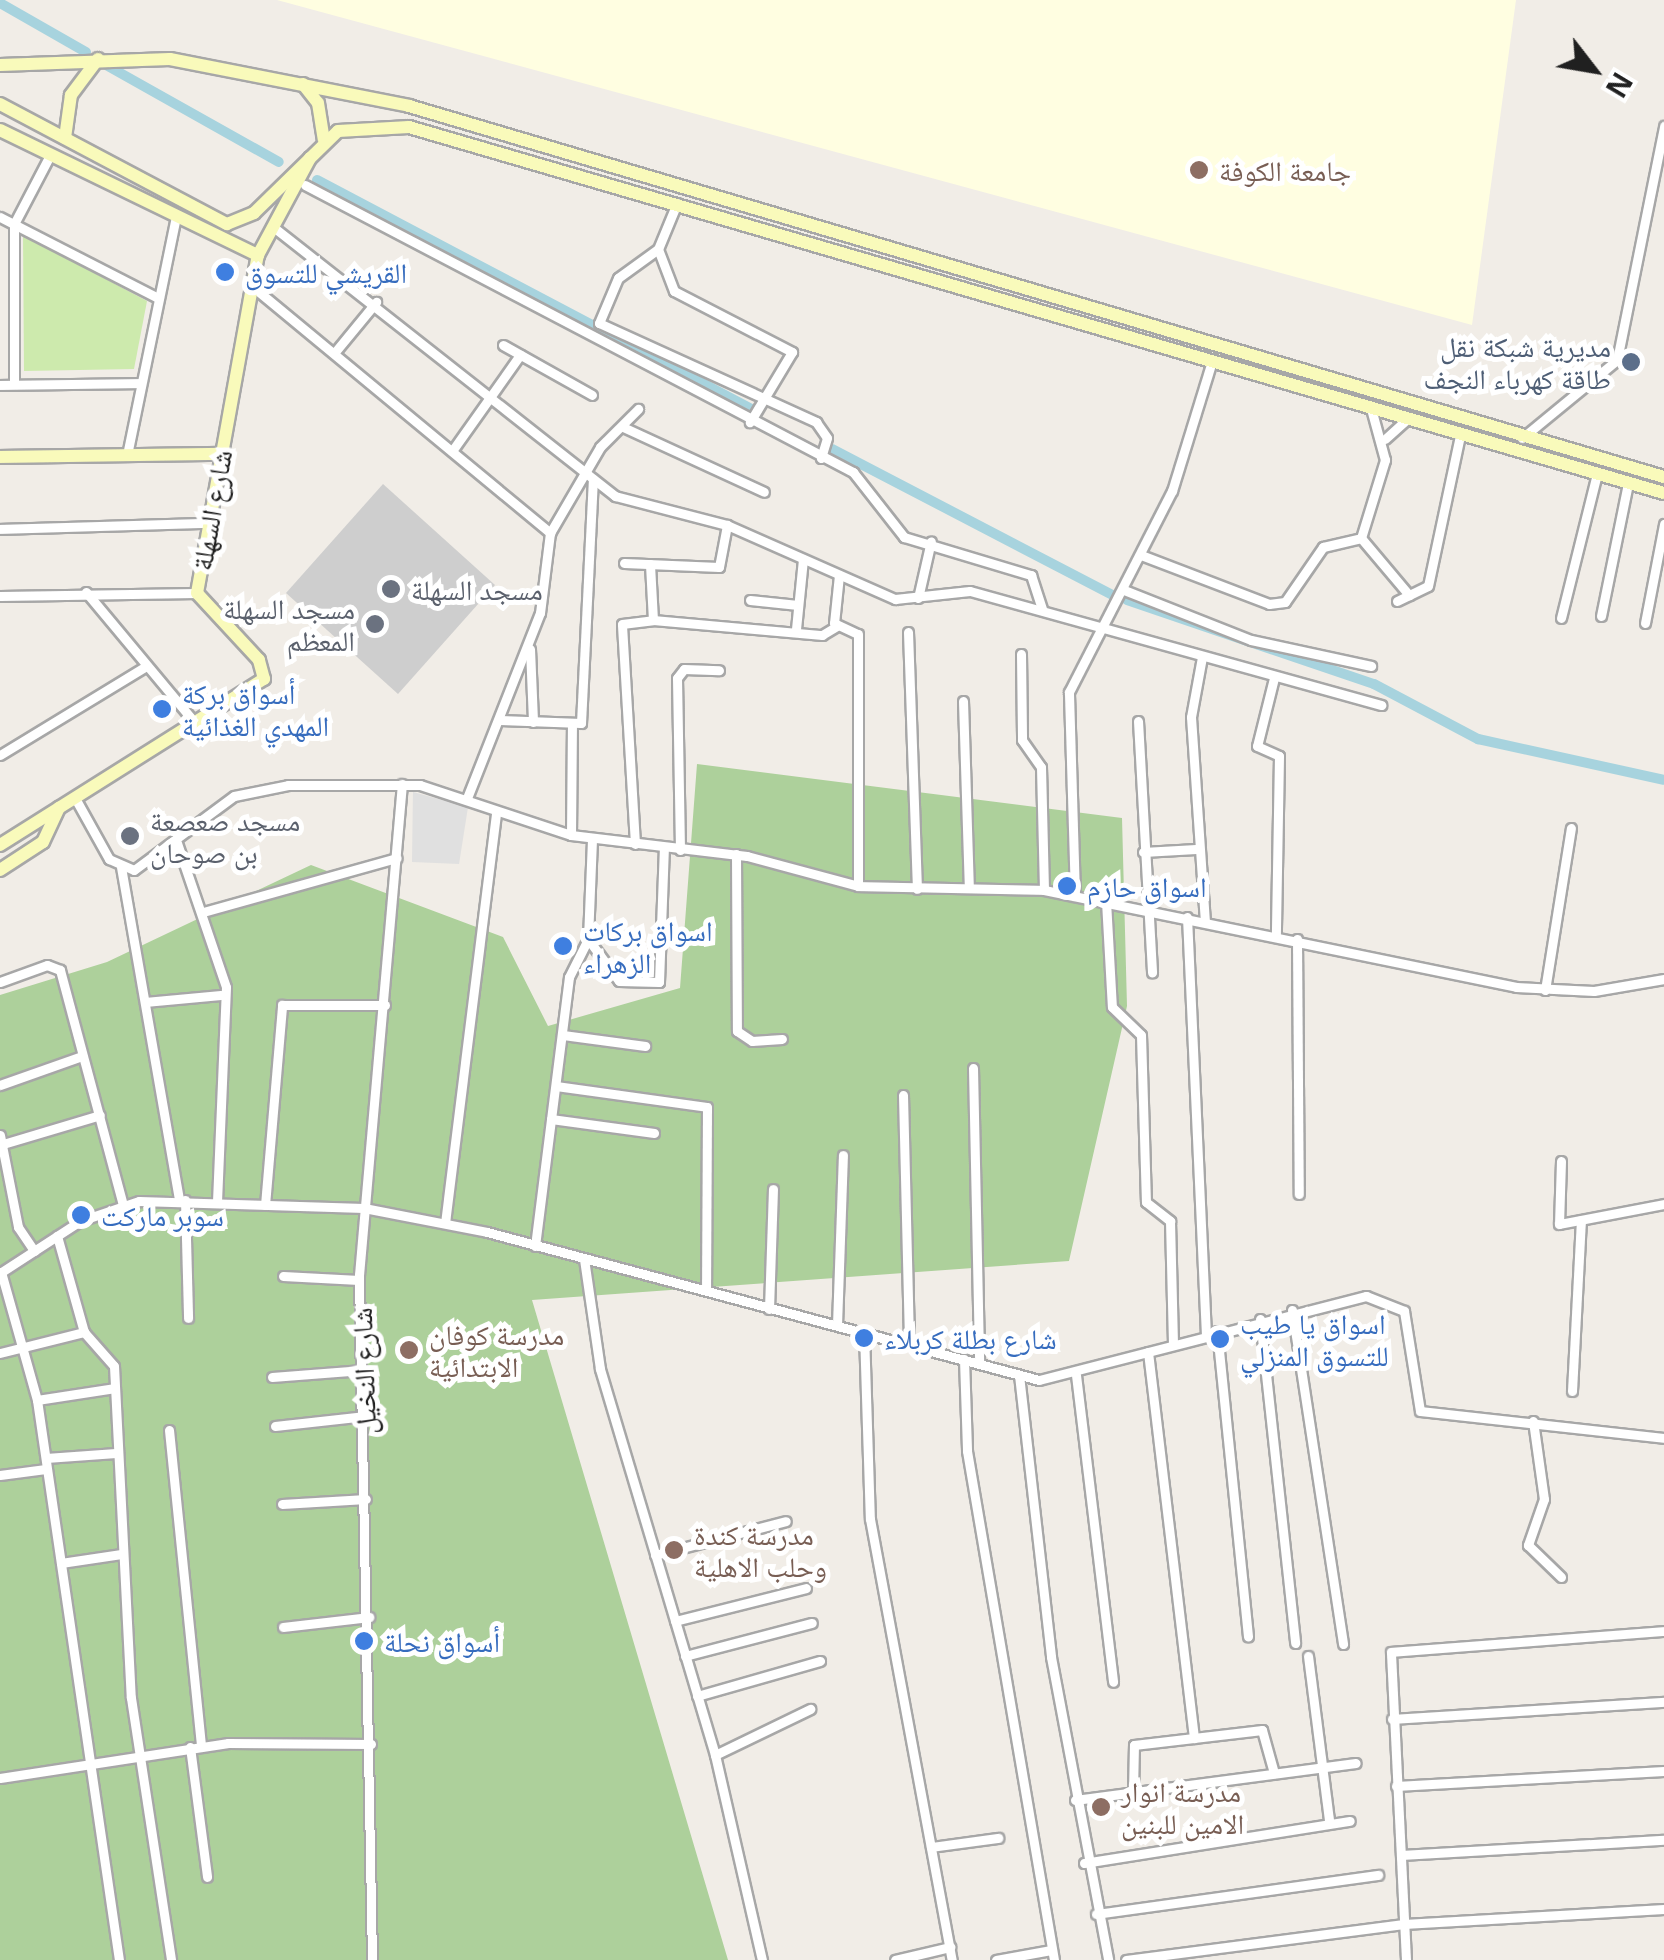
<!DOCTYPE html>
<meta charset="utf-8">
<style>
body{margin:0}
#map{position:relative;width:1664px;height:1960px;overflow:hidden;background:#f1ede7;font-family:"Open Sans","Noto Naskh Arabic",sans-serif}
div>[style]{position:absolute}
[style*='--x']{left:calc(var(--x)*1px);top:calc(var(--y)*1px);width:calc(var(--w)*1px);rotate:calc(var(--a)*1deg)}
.education>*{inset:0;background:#fffee1}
.religious>*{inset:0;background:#cecece}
.grass>*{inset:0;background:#cdeaad}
.forest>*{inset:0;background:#add09b}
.parking>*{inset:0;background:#e0e0e0}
.canal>*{height:10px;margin:-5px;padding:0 5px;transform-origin:5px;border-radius:5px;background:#a7d3de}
.roads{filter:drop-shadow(2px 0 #a7a7a7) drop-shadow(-2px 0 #a7a7a7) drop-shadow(0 2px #a7a7a7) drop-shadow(0 -2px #a7a7a7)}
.street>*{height:9px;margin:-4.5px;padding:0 4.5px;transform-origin:4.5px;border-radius:4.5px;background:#fff}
.secondary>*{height:12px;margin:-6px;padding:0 6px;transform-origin:6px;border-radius:6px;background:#f9fabb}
.dots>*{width:28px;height:28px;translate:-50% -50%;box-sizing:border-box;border:5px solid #fff;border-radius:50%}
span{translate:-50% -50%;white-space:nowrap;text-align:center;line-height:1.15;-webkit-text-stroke:10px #fff;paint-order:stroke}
.education-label{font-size:28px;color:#785e54}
.left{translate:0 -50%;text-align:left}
.shop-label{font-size:28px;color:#366cbe}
.service-label{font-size:28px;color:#4e5e75}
.right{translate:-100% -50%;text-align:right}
.street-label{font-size:28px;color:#202020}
.worship-label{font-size:28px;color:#5b616d}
.north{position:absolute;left:1544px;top:20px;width:100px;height:100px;-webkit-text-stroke:8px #fff;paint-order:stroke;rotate:121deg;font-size:28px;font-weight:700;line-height:40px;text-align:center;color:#202020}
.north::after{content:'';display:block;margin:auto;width:35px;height:45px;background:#202020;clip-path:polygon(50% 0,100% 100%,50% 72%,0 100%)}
</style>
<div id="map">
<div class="education">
<div style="clip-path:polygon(277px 0,1516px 0,1472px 325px)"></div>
</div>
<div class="religious">
<div style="clip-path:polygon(383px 484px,495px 585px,398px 694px,286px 593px)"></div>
</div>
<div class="grass">
<div style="clip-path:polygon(23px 235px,147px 301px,134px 369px,24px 371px)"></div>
</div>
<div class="forest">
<div style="clip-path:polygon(697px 764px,1122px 818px,1127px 1006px,1069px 1261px,532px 1300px,728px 1960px,0 1960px,0 995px,107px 962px,311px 865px,503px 937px,548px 1026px,680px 988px)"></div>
</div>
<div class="parking">
<div style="clip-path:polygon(413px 792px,468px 807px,459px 864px,412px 862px)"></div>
</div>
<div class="canal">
<div style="--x:0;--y:3;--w:99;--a:29.7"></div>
<div style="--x:106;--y:65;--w:198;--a:29.3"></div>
<div style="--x:317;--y:180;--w:491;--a:27.8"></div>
<div style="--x:832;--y:449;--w:317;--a:27.5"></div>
<div style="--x:1127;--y:600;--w:261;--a:18.8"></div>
<div style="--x:1374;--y:684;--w:118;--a:27.9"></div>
<div style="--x:1478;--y:739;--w:190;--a:12.4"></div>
</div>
<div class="roads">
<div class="street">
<div style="--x:305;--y:185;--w:619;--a:27.64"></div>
<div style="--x:853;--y:472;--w:83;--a:51.9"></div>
<div style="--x:904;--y:537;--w:133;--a:16.7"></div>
<div style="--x:1031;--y:575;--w:36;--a:72"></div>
<div style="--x:677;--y:203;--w:50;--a:112.4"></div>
<div style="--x:658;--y:249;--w:49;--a:144.1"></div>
<div style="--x:618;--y:278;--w:49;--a:112.9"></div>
<div style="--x:599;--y:323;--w:239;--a:24.5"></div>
<div style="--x:816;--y:422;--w:19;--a:55"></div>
<div style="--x:827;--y:438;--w:21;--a:107"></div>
<div style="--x:0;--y:217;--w:178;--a:27.1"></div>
<div style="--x:272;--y:226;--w:437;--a:38.2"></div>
<div style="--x:615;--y:496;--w:116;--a:14.5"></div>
<div style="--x:727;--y:525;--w:184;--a:23.8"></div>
<div style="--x:895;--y:599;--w:75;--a:-6.1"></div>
<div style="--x:970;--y:591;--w:427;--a:15.5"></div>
<div style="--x:658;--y:249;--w:45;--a:69.1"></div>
<div style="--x:674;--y:291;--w:133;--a:27.3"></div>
<div style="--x:792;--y:352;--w:82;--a:121"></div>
<div style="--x:253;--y:287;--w:386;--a:39.6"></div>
<div style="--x:503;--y:345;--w:102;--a:29.3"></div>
<div style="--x:335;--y:352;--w:65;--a:-50.6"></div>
<div style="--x:14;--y:384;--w:160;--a:-90"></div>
<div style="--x:14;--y:224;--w:78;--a:-62.4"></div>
<div style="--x:0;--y:385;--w:141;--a:-0.8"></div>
<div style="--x:623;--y:427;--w:155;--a:24.7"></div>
<div style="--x:1522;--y:438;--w:123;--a:-39.4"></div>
<div style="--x:1617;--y:360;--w:239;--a:-78.6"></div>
<div style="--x:1385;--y:439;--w:27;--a:-42"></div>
<div style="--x:452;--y:451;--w:118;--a:-54.7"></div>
<div style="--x:127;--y:455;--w:244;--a:-78.4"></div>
<div style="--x:0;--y:529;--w:205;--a:-1.7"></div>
<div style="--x:1361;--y:538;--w:75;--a:49.9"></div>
<div style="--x:1141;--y:555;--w:137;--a:20.9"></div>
<div style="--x:1269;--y:604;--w:16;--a:-7"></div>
<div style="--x:1285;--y:602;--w:67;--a:-55.4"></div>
<div style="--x:1323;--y:547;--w:39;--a:-13"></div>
<div style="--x:1361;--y:538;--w:82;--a:-72.9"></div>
<div style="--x:1385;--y:460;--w:50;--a:-105.2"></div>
<div style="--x:624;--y:563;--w:95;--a:2.4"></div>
<div style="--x:719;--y:567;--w:43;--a:-79.2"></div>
<div style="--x:839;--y:575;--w:48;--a:95.9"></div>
<div style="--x:834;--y:623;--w:26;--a:25"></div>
<div style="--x:858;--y:634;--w:252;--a:90"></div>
<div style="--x:1124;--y:590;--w:136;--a:21.5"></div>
<div style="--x:1251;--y:640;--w:123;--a:12.2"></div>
<div style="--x:86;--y:592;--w:172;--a:50.2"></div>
<div style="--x:0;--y:596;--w:197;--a:-0.9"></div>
<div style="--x:918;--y:598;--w:58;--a:-77.2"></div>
<div style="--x:750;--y:600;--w:48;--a:5.9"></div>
<div style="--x:1397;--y:601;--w:34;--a:-26"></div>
<div style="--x:1428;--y:586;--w:154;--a:-78"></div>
<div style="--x:1601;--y:616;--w:136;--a:-78.5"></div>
<div style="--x:1561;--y:618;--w:148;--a:-76"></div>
<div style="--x:653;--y:620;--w:170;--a:5.1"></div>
<div style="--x:822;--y:635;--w:17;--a:-31"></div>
<div style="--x:1645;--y:623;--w:101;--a:-79.1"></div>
<div style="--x:796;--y:629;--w:70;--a:-84.3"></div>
<div style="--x:908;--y:632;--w:257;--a:88"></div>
<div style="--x:530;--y:649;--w:73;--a:87.6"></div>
<div style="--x:1021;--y:654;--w:86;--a:89.3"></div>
<div style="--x:1022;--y:740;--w:33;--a:55"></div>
<div style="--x:1041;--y:767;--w:123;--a:88.6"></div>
<div style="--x:1202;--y:657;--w:61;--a:100.4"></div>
<div style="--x:1191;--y:717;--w:203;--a:86.1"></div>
<div style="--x:1274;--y:678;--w:70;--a:104"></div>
<div style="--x:1257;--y:746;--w:24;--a:24"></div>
<div style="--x:1279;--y:756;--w:178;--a:91"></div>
<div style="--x:963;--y:701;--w:186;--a:88.2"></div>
<div style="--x:500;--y:720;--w:81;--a:2.1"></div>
<div style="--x:581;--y:723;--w:244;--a:-87.2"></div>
<div style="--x:1138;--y:721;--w:252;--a:86.8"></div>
<div style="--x:0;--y:755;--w:170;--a:-31.3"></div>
<div style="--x:75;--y:798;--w:70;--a:60.9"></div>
<div style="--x:109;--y:859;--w:27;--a:24"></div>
<div style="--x:134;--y:870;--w:124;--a:-36.5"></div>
<div style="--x:234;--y:796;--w:55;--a:-11.5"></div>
<div style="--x:288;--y:785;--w:132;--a:0"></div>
<div style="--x:420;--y:785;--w:159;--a:18.3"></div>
<div style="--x:571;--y:835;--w:177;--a:6.8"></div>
<div style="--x:747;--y:856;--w:115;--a:15.1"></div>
<div style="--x:858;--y:886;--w:186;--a:1.2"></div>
<div style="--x:1044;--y:890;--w:482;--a:11.6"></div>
<div style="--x:1516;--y:987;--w:78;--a:2.9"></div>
<div style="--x:1594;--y:991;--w:71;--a:-9.7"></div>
<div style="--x:467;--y:798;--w:199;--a:-68.5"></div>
<div style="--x:540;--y:613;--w:81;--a:-82.9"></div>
<div style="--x:550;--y:533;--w:99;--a:-59.8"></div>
<div style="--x:600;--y:447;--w:54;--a:-45"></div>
<div style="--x:571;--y:835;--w:111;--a:-89.5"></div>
<div style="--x:177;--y:843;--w:152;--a:71.2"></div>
<div style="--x:226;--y:987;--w:214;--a:92.4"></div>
<div style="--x:635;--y:844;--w:220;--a:-93.4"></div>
<div style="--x:622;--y:624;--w:31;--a:-7"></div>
<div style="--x:653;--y:620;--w:56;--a:-93.1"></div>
<div style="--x:680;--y:850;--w:172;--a:-91"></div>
<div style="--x:677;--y:678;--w:11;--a:-52"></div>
<div style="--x:684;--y:669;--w:35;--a:2"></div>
<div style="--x:1143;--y:852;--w:53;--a:-3.2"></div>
<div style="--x:736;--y:854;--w:177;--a:89.7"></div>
<div style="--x:737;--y:1031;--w:18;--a:34"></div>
<div style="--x:752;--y:1041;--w:30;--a:-4"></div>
<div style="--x:121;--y:867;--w:338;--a:80.1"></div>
<div style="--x:1075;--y:896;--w:204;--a:-91.7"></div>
<div style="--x:1069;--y:692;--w:226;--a:-62.9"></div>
<div style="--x:1172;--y:491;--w:136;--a:-72.9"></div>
<div style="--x:1106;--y:901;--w:106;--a:86.8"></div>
<div style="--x:1112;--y:1007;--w:40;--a:44"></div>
<div style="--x:1141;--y:1035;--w:167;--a:88.3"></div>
<div style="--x:1146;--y:1202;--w:31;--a:38"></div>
<div style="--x:1170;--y:1221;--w:123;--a:88.6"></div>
<div style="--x:203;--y:912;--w:201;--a:-15.6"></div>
<div style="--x:1187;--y:917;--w:417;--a:87.4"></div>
<div style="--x:588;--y:939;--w:52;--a:53.6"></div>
<div style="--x:619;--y:981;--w:40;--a:1.4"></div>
<div style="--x:659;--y:982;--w:134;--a:-87.9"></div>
<div style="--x:1297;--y:939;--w:255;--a:89.6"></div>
<div style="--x:0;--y:982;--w:50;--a:-19.9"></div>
<div style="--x:47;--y:965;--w:14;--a:21"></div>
<div style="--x:60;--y:970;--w:243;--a:75"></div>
<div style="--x:1545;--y:990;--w:164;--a:-80.9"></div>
<div style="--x:145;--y:1002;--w:76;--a:-5.3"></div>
<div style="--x:563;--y:1035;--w:83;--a:7.6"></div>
<div style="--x:973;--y:1068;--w:296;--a:88.8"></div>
<div style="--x:0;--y:1085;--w:87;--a:-19.5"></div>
<div style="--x:556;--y:1086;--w:152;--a:7.9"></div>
<div style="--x:707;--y:1107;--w:183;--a:90.3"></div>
<div style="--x:903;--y:1095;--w:248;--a:88.6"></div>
<div style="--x:551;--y:1119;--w:104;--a:7.7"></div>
<div style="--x:0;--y:1135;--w:94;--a:78.9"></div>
<div style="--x:18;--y:1227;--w:29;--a:56"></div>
<div style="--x:3;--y:1144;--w:101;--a:-16.6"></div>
<div style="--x:1561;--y:1161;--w:63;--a:91.8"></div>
<div style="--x:1559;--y:1224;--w:107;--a:-10.8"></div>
<div style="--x:185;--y:1200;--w:118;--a:88.5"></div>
<div style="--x:265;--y:1205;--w:201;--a:-85.1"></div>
<div style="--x:282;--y:1005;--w:103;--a:0"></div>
<div style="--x:445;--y:1223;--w:415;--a:-82.9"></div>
<div style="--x:535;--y:1246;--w:271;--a:-82.8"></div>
<div style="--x:569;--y:977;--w:42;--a:-63.4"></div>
<div style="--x:588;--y:939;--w:101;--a:-87.7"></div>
<div style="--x:584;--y:1259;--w:111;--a:81.7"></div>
<div style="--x:600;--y:1369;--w:403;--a:73.4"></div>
<div style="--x:715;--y:1755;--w:210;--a:77.1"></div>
<div style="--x:1;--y:1272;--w:133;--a:74.3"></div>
<div style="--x:37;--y:1400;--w:566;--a:81.67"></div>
<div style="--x:0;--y:1273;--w:95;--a:-33"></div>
<div style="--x:80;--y:1221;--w:62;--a:-18.7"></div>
<div style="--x:139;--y:1201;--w:225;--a:1.8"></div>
<div style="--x:364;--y:1208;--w:125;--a:11"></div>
<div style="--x:487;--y:1232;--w:571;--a:15.01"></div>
<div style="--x:1039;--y:1380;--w:338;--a:-14.4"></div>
<div style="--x:1366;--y:1296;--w:41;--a:21.5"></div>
<div style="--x:1404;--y:1311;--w:101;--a:80.9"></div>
<div style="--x:1420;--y:1411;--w:245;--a:6.3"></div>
<div style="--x:283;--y:1276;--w:76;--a:3"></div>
<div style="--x:769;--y:1309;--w:120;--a:-88.1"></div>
<div style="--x:1292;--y:1310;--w:338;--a:81.3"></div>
<div style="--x:1260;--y:1319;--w:326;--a:83.8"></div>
<div style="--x:837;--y:1325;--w:170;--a:-88"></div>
<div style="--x:1217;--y:1331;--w:307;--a:84.2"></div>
<div style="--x:84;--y:1332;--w:45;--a:48.6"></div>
<div style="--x:114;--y:1366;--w:332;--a:87.1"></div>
<div style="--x:131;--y:1698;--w:265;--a:81.3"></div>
<div style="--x:864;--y:1332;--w:187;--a:88.2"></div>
<div style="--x:870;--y:1519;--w:449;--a:79.5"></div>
<div style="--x:1148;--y:1352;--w:389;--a:83.2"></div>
<div style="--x:0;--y:1353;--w:87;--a:-14"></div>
<div style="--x:84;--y:1332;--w:100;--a:-105.7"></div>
<div style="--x:964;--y:1359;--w:92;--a:88.1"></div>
<div style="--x:967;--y:1451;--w:516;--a:80.3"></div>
<div style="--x:1019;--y:1375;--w:284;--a:83.5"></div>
<div style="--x:1051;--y:1657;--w:308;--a:79.3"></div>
<div style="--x:1076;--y:1375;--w:309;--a:83.1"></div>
<div style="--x:272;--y:1377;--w:91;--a:-4.4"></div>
<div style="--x:1572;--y:1391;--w:171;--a:-87"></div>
<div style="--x:37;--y:1400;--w:79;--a:-8.7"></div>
<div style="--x:1533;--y:1421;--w:79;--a:82"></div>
<div style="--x:1544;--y:1499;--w:49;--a:109.2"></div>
<div style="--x:1528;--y:1545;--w:46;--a:44.1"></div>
<div style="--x:275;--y:1426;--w:91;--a:-6.3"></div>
<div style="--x:169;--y:1430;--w:318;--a:84.2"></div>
<div style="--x:46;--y:1458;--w:70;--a:-4.1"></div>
<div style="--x:0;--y:1475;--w:46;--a:-7.4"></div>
<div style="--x:282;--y:1504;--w:84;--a:-3.4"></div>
<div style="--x:655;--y:1555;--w:135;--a:-14.5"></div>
<div style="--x:61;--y:1563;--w:61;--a:-8.5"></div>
<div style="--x:675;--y:1621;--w:135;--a:-14.1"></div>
<div style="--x:283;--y:1627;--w:87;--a:-6.6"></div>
<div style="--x:685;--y:1656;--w:131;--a:-14.6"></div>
<div style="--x:1308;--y:1656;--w:166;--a:82.7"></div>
<div style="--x:697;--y:1696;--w:128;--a:-15.9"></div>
<div style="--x:1392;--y:1719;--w:273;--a:-3.6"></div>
<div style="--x:190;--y:1747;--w:131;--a:82.5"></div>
<div style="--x:715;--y:1755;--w:106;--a:-25.8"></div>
<div style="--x:0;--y:1778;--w:231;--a:-8.7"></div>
<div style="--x:228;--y:1743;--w:143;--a:0.4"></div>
<div style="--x:1396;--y:1786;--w:268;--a:-3.2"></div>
<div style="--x:1133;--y:1792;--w:47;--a:-88.8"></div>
<div style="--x:1134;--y:1745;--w:129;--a:-6.7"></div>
<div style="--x:1262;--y:1730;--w:45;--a:74.4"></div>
<div style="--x:1075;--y:1800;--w:283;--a:-7.5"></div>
<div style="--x:931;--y:1847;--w:68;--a:-7.7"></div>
<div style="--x:1401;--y:1855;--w:263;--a:-3.3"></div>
<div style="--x:1084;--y:1863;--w:269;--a:-9"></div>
<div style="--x:1096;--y:1914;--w:285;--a:-7.9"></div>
<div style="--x:372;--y:1960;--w:685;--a:-91.09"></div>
<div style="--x:359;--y:1275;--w:493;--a:-85"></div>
<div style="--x:895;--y:1960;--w:57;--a:-13.3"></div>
<div style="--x:996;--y:1960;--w:56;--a:-10.3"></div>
<div style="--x:1126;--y:1960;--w:280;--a:-7.4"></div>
<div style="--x:1404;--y:1924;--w:260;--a:-3.3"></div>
<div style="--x:1406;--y:1960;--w:308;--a:-92.8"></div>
<div style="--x:1391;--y:1652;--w:274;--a:-4.4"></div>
</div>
<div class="secondary">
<div style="--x:0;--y:65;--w:170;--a:-2"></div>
<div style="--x:170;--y:59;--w:244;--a:11.1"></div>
<div style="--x:409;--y:106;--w:1309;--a:16.47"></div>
<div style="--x:303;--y:84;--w:24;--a:52"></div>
<div style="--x:318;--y:103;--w:37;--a:81"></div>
<div style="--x:0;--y:104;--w:257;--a:27.9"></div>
<div style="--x:227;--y:224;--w:29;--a:-22"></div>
<div style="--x:254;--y:213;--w:117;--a:-44.3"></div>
<div style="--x:338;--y:131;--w:71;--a:-3.2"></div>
<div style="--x:409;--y:127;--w:1307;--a:16.26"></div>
<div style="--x:0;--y:130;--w:287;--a:25.9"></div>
<div style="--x:258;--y:255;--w:110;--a:-61.8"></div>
<div style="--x:65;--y:138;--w:43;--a:-82.1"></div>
<div style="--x:71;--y:95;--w:45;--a:-53.1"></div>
<div style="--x:0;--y:457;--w:220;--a:-0.8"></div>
<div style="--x:0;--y:845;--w:312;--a:-32.2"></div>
<div style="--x:264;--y:679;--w:20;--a:-105"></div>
<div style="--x:259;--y:660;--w:91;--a:-132.8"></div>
<div style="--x:197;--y:593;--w:343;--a:-79.8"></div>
<div style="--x:0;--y:870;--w:51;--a:-33.1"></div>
<div style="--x:43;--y:842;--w:38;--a:-65"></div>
</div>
</div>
<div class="dots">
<div style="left:1199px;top:170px;background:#8d6e63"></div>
<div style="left:225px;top:272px;background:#3f7fe0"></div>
<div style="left:1631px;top:362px;background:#5c6f8a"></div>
<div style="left:391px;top:589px;background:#6b7280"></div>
<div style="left:375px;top:624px;background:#6b7280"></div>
<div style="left:162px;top:709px;background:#3f7fe0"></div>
<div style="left:130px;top:836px;background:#6b7280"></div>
<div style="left:1067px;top:886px;background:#3f7fe0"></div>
<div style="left:563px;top:946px;background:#3f7fe0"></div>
<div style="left:81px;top:1215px;background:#3f7fe0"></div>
<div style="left:864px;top:1338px;background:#3f7fe0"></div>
<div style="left:1220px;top:1339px;background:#3f7fe0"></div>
<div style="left:409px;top:1350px;background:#8d6e63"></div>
<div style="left:674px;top:1550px;background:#8d6e63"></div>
<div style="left:364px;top:1641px;background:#3f7fe0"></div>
<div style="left:1101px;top:1807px;background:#8d6e63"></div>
</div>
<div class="education-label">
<span class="left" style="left:1219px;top:170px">جامعة الكوفة</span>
<span class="left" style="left:429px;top:1350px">مدرسة كوفان<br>الابتدائية</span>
<span class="left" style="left:694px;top:1550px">مدرسة كندة<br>وحلب الاهلية</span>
<span class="left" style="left:1121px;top:1807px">مدرسة انوار<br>الامين للبنين</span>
</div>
<div class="shop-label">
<span class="left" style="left:245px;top:272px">القريشي للتسوق</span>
<span class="left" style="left:182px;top:709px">أسواق بركة<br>المهدي الغذائية</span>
<span class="left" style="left:1087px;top:886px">اسواق حازم</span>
<span class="left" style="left:583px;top:946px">اسواق بركات<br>الزهراء</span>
<span class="left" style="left:101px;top:1215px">سوبر ماركت</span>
<span class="left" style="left:1240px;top:1339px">اسواق يا طيب<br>للتسوق المنزلي</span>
<span class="left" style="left:884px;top:1338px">شارع بطلة كربلاء</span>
<span class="left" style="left:384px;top:1641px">أسواق نحلة</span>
</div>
<div class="service-label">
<span class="right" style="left:1611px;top:362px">مديرية شبكة نقل<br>طاقة كهرباء النجف</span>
</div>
<div class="street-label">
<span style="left:211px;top:510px;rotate:-80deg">شارع السهلة</span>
<span style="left:363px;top:1371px;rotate:-92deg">شارع النخيل</span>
</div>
<div class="worship-label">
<span class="left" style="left:411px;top:589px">مسجد السهلة</span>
<span class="right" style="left:355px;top:624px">مسجد السهلة<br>المعظم</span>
<span class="left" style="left:150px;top:836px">مسجد صعصعة<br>بن صوحان</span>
</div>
<div class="north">N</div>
</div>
